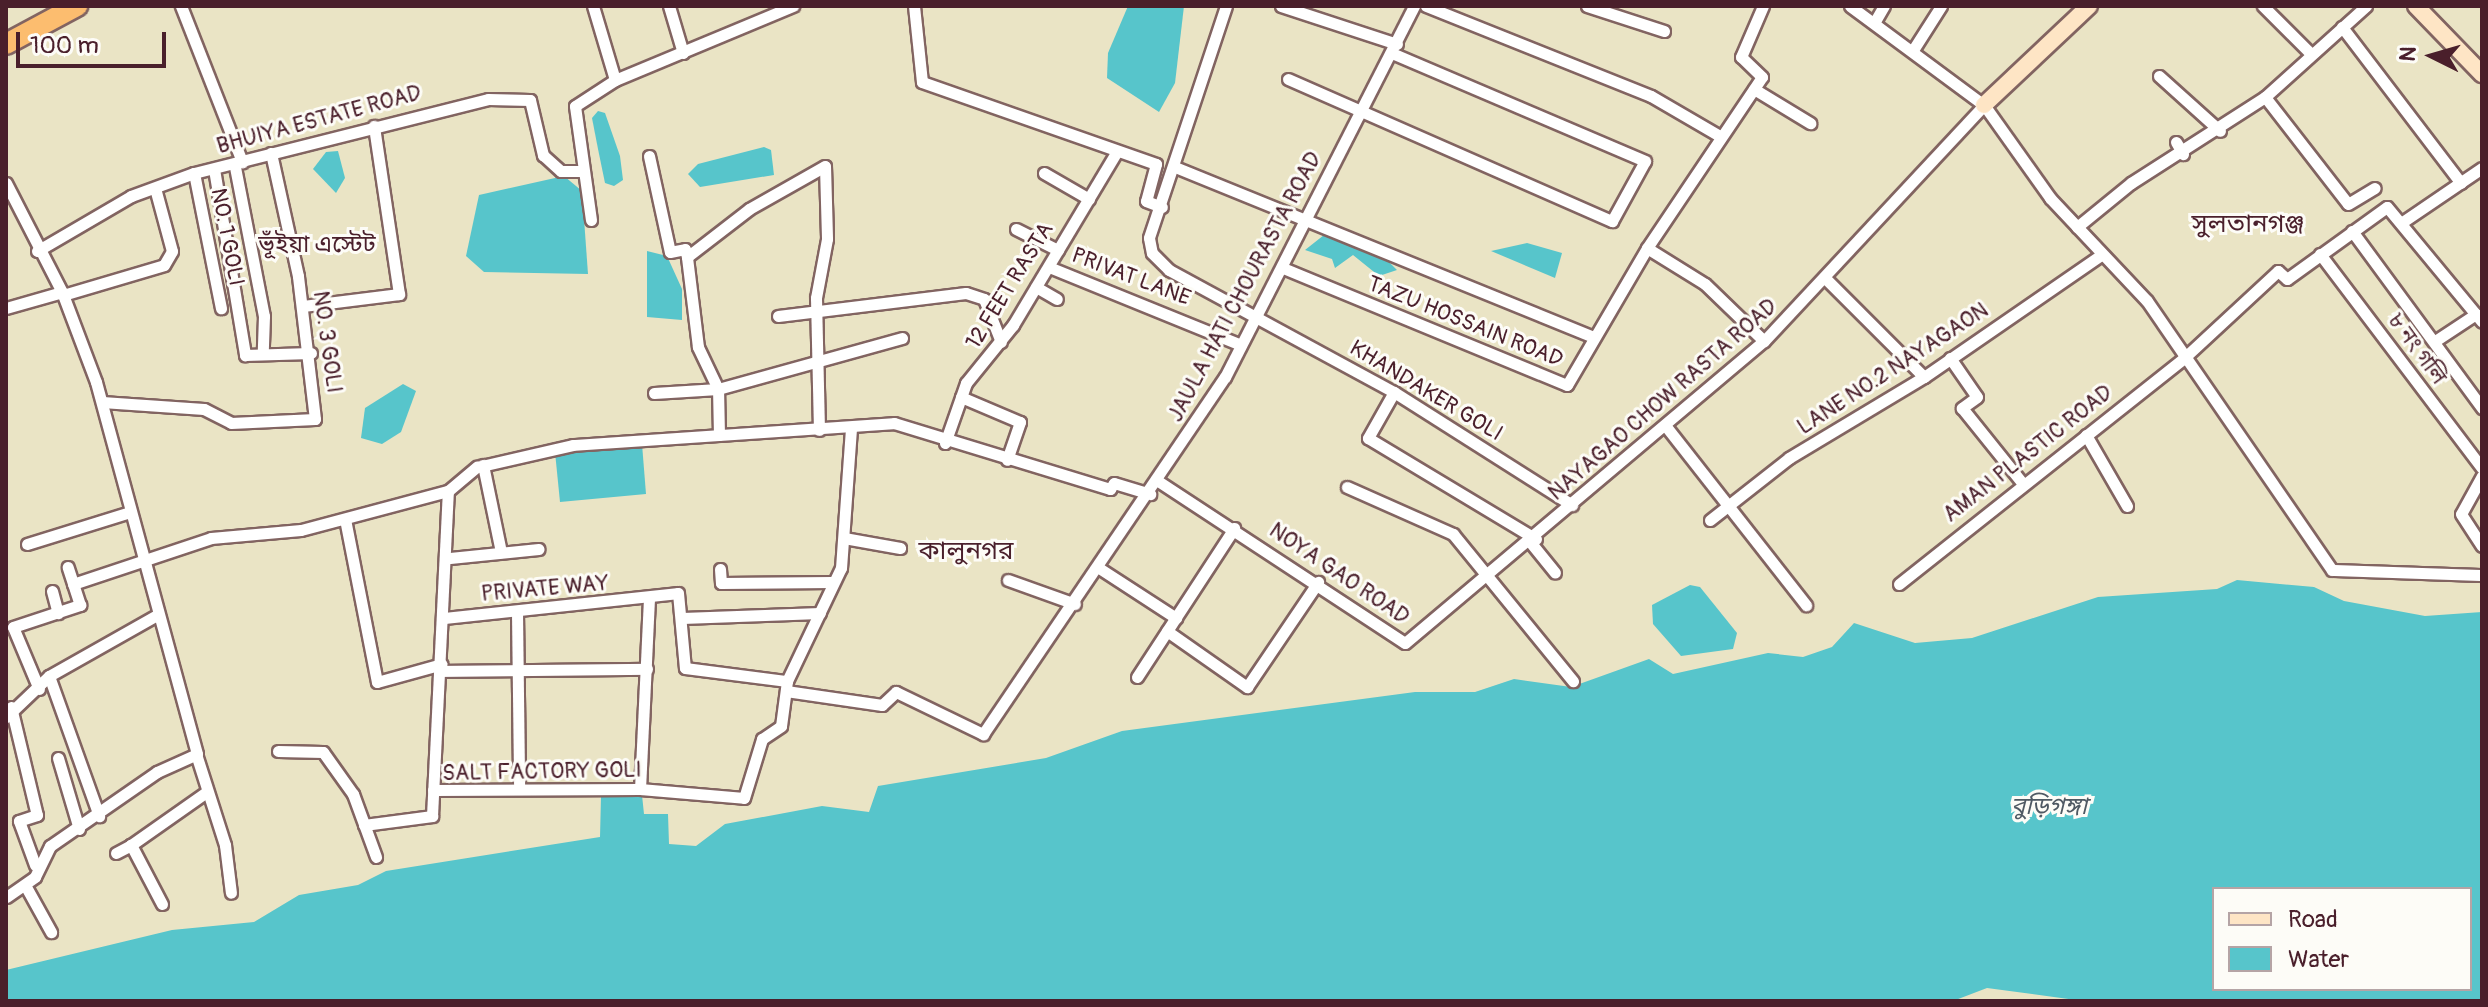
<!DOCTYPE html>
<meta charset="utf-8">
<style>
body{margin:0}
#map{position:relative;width:2488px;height:1007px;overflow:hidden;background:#eae4c5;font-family:Pangolin,"Noto Sans Bengali",sans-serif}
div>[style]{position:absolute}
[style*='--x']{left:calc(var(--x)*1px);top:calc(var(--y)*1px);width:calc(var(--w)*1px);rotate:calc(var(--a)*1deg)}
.water>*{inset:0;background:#57c5cb}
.roads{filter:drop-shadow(2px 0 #826461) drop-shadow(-2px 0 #826461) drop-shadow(0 2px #826461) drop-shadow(0 -2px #826461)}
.street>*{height:11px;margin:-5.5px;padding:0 5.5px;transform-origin:5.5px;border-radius:5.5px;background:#fff}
.secondary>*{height:16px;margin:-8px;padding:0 8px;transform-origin:8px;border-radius:8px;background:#fee5c5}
.highway>*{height:20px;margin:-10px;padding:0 10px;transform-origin:10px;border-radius:10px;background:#fcbd6f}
span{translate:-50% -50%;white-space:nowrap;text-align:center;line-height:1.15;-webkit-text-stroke:6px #fdfcf7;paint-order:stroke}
.street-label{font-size:22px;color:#4a1f2b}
.neighbourhood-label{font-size:24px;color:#4a1f2b}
.water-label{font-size:24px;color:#4f5963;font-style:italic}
.quarter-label{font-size:26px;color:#4a1f2b}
.frame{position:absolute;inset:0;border:8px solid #4a1f2b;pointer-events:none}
.legend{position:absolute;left:2212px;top:887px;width:260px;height:104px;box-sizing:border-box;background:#fdfcf7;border:2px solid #b5a4a5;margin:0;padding:10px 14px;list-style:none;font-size:24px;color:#4a1f2b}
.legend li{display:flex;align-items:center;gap:16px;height:40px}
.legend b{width:40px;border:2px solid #b5a4a5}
.north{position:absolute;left:2392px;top:16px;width:80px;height:80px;-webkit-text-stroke:6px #fdfcf7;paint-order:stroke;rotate:275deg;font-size:22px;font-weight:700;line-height:32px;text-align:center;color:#4a1f2b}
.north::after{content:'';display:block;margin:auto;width:28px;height:36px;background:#4a1f2b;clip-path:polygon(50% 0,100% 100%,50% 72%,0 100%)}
.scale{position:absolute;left:16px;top:32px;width:150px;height:36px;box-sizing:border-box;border:4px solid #4a1f2b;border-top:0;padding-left:10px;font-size:24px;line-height:28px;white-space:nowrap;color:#4a1f2b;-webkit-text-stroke:6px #fdfcf7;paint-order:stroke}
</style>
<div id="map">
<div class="water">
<div style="clip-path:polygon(1128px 6px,1184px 6px,1175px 83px,1159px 112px,1107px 78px,1108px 53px)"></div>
<div style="clip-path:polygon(598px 111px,605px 113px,620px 156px,623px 180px,614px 186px,605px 183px,598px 149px,592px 118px)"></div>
<div style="clip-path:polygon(764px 147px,771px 150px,774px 175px,700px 187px,688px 174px,698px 164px)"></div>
<div style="clip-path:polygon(338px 151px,345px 178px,336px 193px,313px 169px,326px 152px)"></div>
<div style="clip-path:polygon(564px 176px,582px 191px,588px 274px,484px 272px,466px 256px,479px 195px)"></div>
<div style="clip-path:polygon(1324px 235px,1384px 257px,1397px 270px,1379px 276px,1353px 255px,1335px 268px,1332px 259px,1305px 250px)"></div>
<div style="clip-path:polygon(1527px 243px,1562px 253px,1555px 278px,1491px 251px)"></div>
<div style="clip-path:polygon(647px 251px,667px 256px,682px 289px,682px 320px,647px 317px)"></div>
<div style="clip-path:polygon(403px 384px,416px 391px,401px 432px,382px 444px,361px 438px,365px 408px)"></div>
<div style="clip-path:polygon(642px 444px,646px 494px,560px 502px,555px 452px)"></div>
<div style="clip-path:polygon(evenodd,2237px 580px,2314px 587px,2344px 601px,2425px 616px,2482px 612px,2482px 1001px,2083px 1001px,1987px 988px,1953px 1001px,6px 1001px,6px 970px,172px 930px,254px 922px,299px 895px,358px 885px,386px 871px,600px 837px,601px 796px,642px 795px,644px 814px,668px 814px,669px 844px,696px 846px,725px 824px,822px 806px,869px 812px,878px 786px,1046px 758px,1122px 731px,1415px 692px,1475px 692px,1514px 679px,1571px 687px,1649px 659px,1673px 674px,1768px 653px,1803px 657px,1832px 647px,1854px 623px,1915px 643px,1972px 638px,2098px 597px,2217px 589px,2237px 580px,2214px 889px,2470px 889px,2470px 989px,2214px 989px,2214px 889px)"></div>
<div style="clip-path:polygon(1690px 585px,1700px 587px,1737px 633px,1733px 649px,1681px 656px,1653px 624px,1652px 605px)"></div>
</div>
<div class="roads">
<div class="street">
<div style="--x:181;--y:6;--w:168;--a:68.6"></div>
<div style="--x:593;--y:6;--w:77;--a:73.4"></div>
<div style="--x:669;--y:6;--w:49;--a:73.4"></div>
<div style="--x:914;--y:6;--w:76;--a:84"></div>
<div style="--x:922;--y:82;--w:248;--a:19.3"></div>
<div style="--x:1156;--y:164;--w:38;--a:105"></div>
<div style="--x:1146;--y:201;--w:17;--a:21"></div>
<div style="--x:1226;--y:6;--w:244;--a:108.4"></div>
<div style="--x:1149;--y:238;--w:15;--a:79"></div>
<div style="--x:1152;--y:253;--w:24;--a:45"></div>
<div style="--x:1169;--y:270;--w:256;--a:28.5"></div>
<div style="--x:1394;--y:392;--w:211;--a:32.4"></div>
<div style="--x:1281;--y:6;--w:122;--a:18.1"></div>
<div style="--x:1426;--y:6;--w:242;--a:21.8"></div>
<div style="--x:1651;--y:96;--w:78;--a:30.2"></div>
<div style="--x:1587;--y:6;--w:81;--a:18"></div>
<div style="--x:1850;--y:6;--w:167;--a:36.5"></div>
<div style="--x:1984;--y:105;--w:114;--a:54.6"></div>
<div style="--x:2050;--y:198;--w:141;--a:46.7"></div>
<div style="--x:2147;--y:301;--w:326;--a:55.5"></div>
<div style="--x:2332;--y:570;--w:150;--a:1.9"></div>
<div style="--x:2263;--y:6;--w:68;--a:45"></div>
<div style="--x:1874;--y:23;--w:20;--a:-60"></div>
<div style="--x:2342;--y:27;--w:196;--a:52.7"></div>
<div style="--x:1913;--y:50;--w:52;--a:-57.5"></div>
<div style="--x:2159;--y:76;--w:82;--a:42"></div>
<div style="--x:1288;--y:79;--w:354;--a:23.7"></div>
<div style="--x:1612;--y:221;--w:68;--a:-61.2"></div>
<div style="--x:1645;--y:161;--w:273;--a:-156.9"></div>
<div style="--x:1754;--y:89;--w:66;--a:31.3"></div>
<div style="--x:2265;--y:97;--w:135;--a:52.2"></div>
<div style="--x:2348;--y:204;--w:31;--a:-31"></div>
<div style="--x:2176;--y:142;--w:14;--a:60"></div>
<div style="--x:649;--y:156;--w:98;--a:77.7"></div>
<div style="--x:670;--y:252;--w:15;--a:-11"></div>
<div style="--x:685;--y:249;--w:8;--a:76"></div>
<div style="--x:235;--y:167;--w:152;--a:79"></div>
<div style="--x:264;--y:316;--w:38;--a:92"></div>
<div style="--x:1175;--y:167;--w:452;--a:22.1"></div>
<div style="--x:214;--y:169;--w:189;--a:80.5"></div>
<div style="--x:245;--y:355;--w:66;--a:-1.7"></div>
<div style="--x:194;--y:173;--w:138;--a:78.7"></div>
<div style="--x:1044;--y:173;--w:52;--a:30"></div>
<div style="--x:6;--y:183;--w:123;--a:62.8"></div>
<div style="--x:62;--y:292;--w:96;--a:69.3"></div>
<div style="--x:96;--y:382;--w:385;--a:74.8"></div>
<div style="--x:197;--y:754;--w:44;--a:155.8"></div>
<div style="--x:157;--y:772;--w:130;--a:145.3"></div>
<div style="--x:50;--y:846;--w:34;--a:116"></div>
<div style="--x:35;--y:877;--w:35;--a:145"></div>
<div style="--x:591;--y:220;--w:115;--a:-98"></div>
<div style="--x:575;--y:106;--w:48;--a:-33"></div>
<div style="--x:615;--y:80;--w:193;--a:-22.6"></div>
<div style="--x:2401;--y:223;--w:98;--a:-34.2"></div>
<div style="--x:2077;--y:227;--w:70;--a:-39.2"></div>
<div style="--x:2131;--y:183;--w:159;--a:-32.7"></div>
<div style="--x:2265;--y:97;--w:136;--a:-42"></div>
<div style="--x:1016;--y:229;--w:47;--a:26.6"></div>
<div style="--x:2352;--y:231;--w:220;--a:53.7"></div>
<div style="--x:1647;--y:248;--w:206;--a:-56.1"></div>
<div style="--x:1762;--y:77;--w:29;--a:-136"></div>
<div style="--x:1741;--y:57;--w:56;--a:-66.7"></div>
<div style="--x:37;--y:251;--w:109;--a:-30.3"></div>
<div style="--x:131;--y:196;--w:67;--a:-20.1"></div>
<div style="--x:194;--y:173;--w:303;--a:-14.1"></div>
<div style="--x:488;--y:99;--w:42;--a:1.4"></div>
<div style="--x:530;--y:100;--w:57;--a:76.7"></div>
<div style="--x:543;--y:155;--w:24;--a:42"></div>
<div style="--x:561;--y:171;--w:19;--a:0"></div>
<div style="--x:2320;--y:254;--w:268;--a:52.9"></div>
<div style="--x:1049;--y:267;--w:207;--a:22.1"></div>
<div style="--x:1283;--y:268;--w:307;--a:22.4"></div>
<div style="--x:1567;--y:385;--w:159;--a:-59.7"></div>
<div style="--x:1647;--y:248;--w:68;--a:31.8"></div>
<div style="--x:1705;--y:284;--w:82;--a:44"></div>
<div style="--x:1827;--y:280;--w:137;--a:45"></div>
<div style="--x:1036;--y:287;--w:24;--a:30"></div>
<div style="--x:63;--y:295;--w:105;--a:-16.5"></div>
<div style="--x:164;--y:265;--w:16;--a:-60"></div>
<div style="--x:172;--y:251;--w:65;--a:-105.1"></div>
<div style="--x:303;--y:306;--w:97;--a:-7.1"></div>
<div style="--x:399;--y:294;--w:170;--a:-98.5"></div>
<div style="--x:6;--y:308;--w:58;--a:-15.9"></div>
<div style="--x:778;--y:316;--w:189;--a:-7"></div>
<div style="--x:966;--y:293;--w:19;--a:18"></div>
<div style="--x:984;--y:299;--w:46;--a:68.4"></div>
<div style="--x:2435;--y:341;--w:49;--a:-33.4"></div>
<div style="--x:1950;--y:358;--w:47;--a:55.3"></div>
<div style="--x:1977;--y:397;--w:19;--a:144"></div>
<div style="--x:1962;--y:408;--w:97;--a:51.2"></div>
<div style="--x:1394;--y:392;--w:53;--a:119.5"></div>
<div style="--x:1368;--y:438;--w:196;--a:31"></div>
<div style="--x:654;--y:393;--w:64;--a:-3.6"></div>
<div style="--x:718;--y:389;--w:191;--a:-15.5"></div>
<div style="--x:961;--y:397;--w:64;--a:23"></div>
<div style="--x:1020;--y:422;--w:40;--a:108.9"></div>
<div style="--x:102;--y:402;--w:102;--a:3.9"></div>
<div style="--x:204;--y:409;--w:30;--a:27"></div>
<div style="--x:231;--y:423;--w:84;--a:-2.7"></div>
<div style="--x:315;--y:419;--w:144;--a:-96.8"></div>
<div style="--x:298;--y:276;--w:126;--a:-102.4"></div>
<div style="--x:1668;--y:429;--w:224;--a:51.9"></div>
<div style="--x:719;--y:435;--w:46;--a:-91.2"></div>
<div style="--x:718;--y:389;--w:47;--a:-115.5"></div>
<div style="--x:698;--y:347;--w:91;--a:-97"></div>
<div style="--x:687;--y:257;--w:78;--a:-37.7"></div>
<div style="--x:749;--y:209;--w:87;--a:-29.5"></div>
<div style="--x:825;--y:166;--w:73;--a:88.4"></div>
<div style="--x:827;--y:239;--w:60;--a:100.6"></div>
<div style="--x:816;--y:298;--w:132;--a:88.7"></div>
<div style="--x:2086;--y:435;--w:82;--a:60"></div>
<div style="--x:945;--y:443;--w:64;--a:-70.7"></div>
<div style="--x:966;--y:383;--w:75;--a:-51"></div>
<div style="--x:1013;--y:325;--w:200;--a:-59.1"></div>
<div style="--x:483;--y:465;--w:89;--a:78.3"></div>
<div style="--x:2482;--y:476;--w:43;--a:118.9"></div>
<div style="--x:2461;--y:514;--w:38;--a:57"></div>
<div style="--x:1158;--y:481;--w:295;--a:33.3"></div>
<div style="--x:1405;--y:643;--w:469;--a:-40.1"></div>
<div style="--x:1764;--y:341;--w:323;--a:-47"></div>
<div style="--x:1347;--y:487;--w:116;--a:23.9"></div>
<div style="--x:1453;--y:534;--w:190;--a:50.8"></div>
<div style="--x:345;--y:519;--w:166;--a:78.9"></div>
<div style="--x:377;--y:682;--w:67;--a:-15.5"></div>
<div style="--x:1710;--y:520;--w:100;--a:-38.1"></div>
<div style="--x:1789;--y:458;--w:157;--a:-31"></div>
<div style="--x:1924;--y:377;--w:215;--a:-34.6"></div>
<div style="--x:844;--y:538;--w:57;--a:10.1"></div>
<div style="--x:1531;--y:543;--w:38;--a:51"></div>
<div style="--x:27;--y:544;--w:108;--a:-17.3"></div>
<div style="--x:450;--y:558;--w:89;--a:-5.8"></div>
<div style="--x:1099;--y:568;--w:92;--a:33"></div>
<div style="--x:720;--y:569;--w:14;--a:86"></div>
<div style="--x:721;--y:583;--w:111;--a:-0.5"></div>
<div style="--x:1008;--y:580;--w:71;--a:19.7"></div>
<div style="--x:73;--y:584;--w:145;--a:-18.4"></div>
<div style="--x:211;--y:538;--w:90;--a:-5.1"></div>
<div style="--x:301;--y:530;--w:152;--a:-14.9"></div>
<div style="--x:448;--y:491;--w:38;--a:-40"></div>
<div style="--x:477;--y:467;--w:98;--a:-12.9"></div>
<div style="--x:573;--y:445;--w:322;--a:-3.9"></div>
<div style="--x:894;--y:423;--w:226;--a:17"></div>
<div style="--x:1110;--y:489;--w:7;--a:-56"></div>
<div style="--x:1114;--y:483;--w:38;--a:17"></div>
<div style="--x:1899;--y:584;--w:364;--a:-38.4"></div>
<div style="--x:2184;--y:358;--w:128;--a:-42.8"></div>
<div style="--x:2278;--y:271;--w:12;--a:42"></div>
<div style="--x:2287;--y:279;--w:123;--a:-35.8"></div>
<div style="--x:2387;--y:207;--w:149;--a:50.4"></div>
<div style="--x:52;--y:591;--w:23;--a:75"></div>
<div style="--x:517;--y:612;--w:176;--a:89.3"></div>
<div style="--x:445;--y:618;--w:234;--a:-6.1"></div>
<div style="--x:678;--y:593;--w:75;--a:84.7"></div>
<div style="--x:685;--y:668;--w:103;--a:7.3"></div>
<div style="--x:682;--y:618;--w:138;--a:-2.1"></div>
<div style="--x:1167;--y:631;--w:98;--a:35"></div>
<div style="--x:1247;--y:687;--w:127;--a:-55.9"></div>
<div style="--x:441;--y:671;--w:206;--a:-0.6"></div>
<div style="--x:49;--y:676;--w:149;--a:70.3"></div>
<div style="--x:1137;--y:677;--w:178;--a:-56.9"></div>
<div style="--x:39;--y:689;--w:67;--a:-112.8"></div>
<div style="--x:13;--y:627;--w:71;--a:-18.2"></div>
<div style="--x:80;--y:605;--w:40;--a:-108"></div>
<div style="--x:786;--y:691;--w:97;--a:8.3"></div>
<div style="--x:882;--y:705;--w:19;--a:-43"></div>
<div style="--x:896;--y:692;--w:97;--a:25.8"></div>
<div style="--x:983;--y:734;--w:431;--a:-55.9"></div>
<div style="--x:1225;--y:377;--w:416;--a:-63"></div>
<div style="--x:11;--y:707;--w:111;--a:76.5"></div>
<div style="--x:37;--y:815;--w:19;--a:162"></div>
<div style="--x:19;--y:821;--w:47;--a:70"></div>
<div style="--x:6;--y:717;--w:59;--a:-43.6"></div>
<div style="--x:49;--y:676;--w:122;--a:-29.5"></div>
<div style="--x:278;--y:751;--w:45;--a:1.3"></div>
<div style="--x:323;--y:752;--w:52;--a:54.5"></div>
<div style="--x:353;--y:794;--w:67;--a:69.9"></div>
<div style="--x:196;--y:754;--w:96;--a:72.3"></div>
<div style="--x:225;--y:845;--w:48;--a:82.9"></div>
<div style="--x:58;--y:758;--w:74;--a:73.5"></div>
<div style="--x:640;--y:789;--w:190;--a:-87.3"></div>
<div style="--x:433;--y:790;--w:207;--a:-0.3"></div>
<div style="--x:640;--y:789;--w:104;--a:4.9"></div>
<div style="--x:744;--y:798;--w:62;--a:-73"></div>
<div style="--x:762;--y:739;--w:23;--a:-34"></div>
<div style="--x:781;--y:726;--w:45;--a:-82.4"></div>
<div style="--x:787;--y:681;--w:125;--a:-64.5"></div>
<div style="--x:841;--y:568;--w:139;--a:-85.9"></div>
<div style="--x:364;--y:825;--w:69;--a:-7.5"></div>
<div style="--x:432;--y:816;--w:325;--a:-87.2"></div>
<div style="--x:116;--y:853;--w:17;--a:-28"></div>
<div style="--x:25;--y:885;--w:54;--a:61"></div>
<div style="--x:162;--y:904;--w:67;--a:-117.7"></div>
<div style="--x:131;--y:845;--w:90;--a:-35.1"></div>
</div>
<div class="secondary">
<div style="--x:2416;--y:6;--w:95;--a:45.9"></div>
<div style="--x:1984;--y:105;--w:144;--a:-43.3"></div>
</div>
<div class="highway">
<div style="--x:6;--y:44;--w:81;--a:-28.2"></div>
</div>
</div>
<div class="street-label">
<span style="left:319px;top:120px;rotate:-15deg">BHUIYA ESTATE ROAD</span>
<span style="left:227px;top:237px;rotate:79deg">NO. 1 GOLI</span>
<span style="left:1131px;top:277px;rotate:21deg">PRIVAT LANE</span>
<span style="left:1010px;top:286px;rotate:-58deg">12 FEET RASTA</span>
<span style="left:1245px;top:287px;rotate:-62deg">JAULA HATI CHOURASTA ROAD</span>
<span style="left:1465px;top:322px;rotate:22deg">TAZU HOSSAIN ROAD</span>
<span style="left:327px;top:342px;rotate:82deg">NO. 3 GOLI</span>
<span style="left:2417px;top:349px;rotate:54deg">৮ নং গলি</span>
<span style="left:1893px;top:369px;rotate:-33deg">LANE NO.2 NAYAGAON</span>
<span style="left:1426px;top:391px;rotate:31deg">KHANDAKER GOLI</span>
<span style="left:1663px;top:400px;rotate:-41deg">NAYAGAO CHOW RASTA ROAD</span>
<span style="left:2028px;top:454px;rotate:-38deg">AMAN PLASTIC ROAD</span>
<span style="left:1339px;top:574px;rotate:34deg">NOYA GAO ROAD</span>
<span style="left:545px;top:589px;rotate:-5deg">PRIVATE WAY</span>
<span style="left:542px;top:772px;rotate:-1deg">SALT FACTORY GOLI</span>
</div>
<div class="neighbourhood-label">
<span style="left:317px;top:245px">ভূঁইয়া এস্টেট</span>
</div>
<div class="water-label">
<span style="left:2049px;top:807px">বুড়িগঙ্গা</span>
</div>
<div class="quarter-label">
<span style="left:2248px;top:225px">সুলতানগঞ্জ</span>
<span style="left:966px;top:552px">কালুনগর</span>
</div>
<div class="frame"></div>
<ul class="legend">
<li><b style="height:10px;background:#fee5c5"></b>Road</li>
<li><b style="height:22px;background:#57c5cb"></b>Water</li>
</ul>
<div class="north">N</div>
<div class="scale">100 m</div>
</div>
